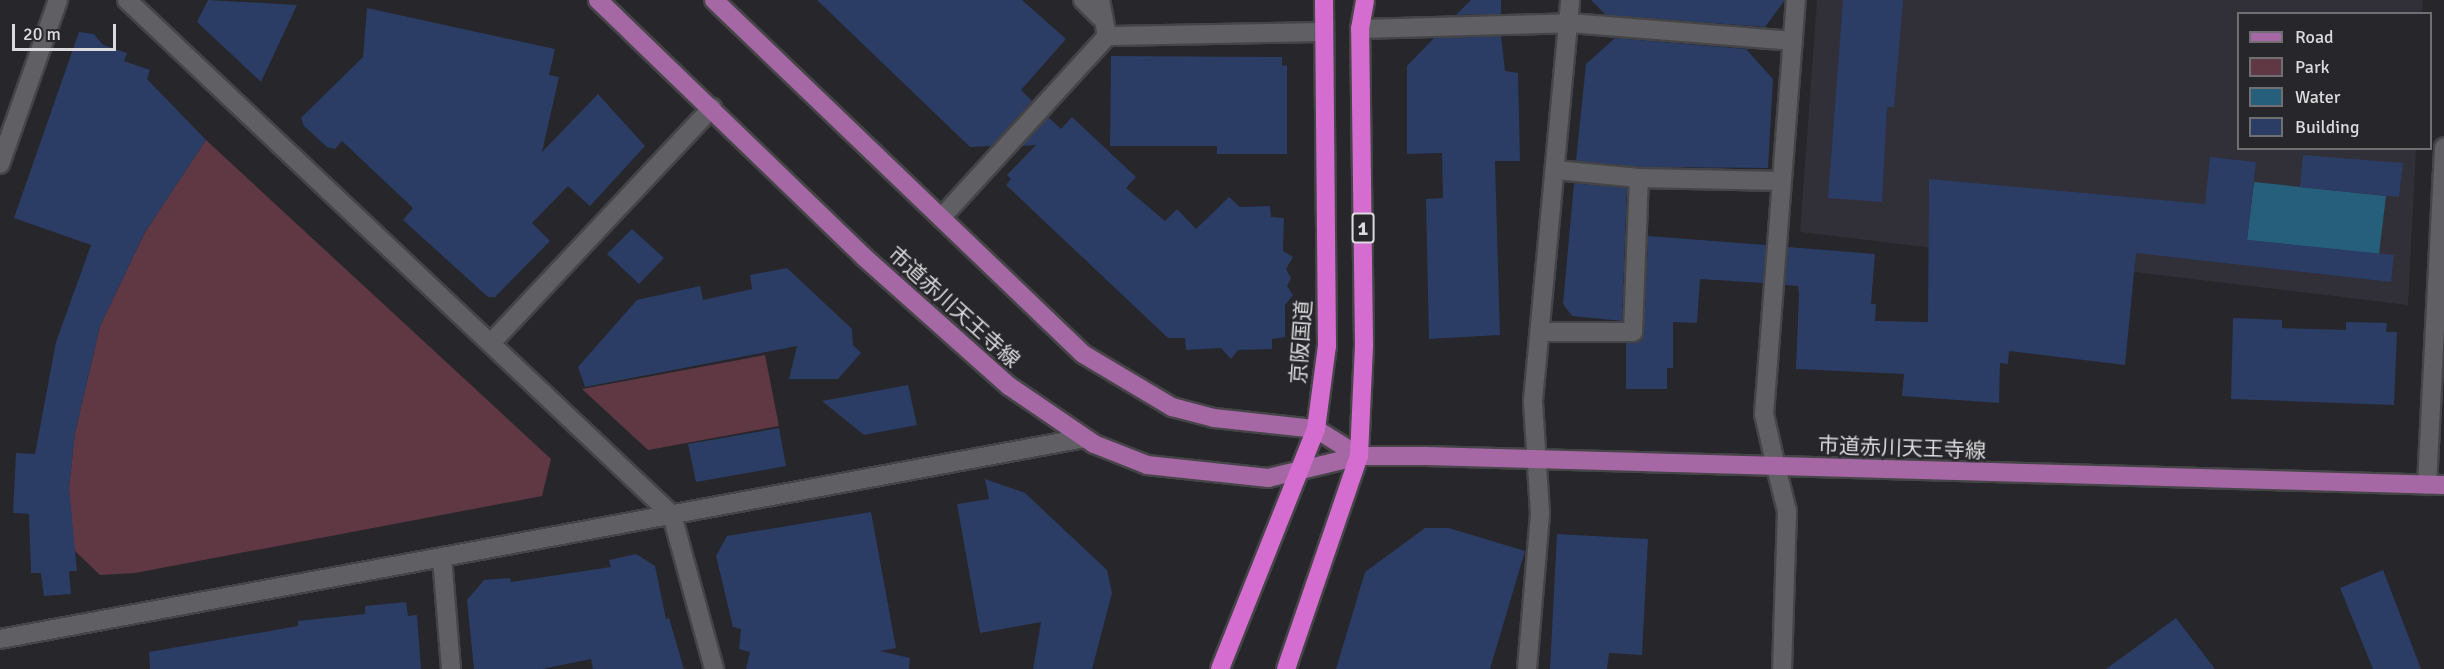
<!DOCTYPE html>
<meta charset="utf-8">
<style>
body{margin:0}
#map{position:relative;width:2444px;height:669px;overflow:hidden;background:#27262a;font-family:Signika,"Noto Sans JP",sans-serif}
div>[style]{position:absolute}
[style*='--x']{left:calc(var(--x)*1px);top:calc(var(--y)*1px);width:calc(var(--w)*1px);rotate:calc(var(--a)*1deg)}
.built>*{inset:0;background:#312f38}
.green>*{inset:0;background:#603844}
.water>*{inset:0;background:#265f7c}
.building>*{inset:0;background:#2b3c65}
.roads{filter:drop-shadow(2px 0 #454447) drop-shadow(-2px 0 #454447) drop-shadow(0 2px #454447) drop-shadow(0 -2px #454447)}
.street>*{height:18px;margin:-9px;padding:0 9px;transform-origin:9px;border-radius:9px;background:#605f63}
.secondary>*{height:18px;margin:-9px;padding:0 9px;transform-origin:9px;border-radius:9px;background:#605f63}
.primary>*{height:18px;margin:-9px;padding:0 9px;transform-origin:9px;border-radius:9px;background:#a667a5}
.highway>*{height:18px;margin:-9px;padding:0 9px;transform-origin:9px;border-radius:9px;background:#d56dd1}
span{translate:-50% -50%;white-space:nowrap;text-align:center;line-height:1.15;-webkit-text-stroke:4.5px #27262a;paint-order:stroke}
.shield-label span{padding:2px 4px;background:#27262a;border:2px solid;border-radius:4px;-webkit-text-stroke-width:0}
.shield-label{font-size:20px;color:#dbdadc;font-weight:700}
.street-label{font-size:21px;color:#dbdadc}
.legend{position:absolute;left:2237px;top:12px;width:195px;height:138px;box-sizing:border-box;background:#27262a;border:2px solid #6f6e71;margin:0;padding:8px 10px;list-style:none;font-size:18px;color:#dbdadc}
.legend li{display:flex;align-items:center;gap:12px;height:30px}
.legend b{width:30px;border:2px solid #6f6e71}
.scale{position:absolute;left:12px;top:24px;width:104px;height:27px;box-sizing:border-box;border:3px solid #dbdadc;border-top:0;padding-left:8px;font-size:18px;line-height:21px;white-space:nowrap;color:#dbdadc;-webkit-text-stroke:4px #27262a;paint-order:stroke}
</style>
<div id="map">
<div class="built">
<div style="clip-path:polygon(1817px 0,2423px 0,2422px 13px,2238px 14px,2238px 148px,2416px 149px,2408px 305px,1800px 232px)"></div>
</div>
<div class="green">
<div style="clip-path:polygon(206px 140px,551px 459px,542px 496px,135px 573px,100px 575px,74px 550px,69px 488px,75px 433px,100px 326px,145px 232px)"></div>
<div style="clip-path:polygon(765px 355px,779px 426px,648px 450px,582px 389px)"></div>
</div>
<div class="water">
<div style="clip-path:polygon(2254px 182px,2386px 196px,2379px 254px,2247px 240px)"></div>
</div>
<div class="building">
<div style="clip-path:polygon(208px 0,297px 5px,261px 82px,197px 22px)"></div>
<div style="clip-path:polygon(817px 0,1022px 0,1066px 39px,1021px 90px,1032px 101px,991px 146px,970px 147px)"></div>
<div style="clip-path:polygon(1471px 0,1501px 0,1501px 14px,1456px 15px)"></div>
<div style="clip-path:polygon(1591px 0,1785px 0,1765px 27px,1606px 15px)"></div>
<div style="clip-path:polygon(1843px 0,1903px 0,1894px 107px,1887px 107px,1882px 202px,1828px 198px)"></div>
<div style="clip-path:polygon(367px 8px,555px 49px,549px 75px,559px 77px,542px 152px,598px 94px,645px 146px,590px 206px,568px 186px,532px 223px,550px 241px,495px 297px,488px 297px,403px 220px,413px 208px,342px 141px,335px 149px,327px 147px,304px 126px,301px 118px,363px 57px)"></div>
<div style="clip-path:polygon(79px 32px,94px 34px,103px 45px,127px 53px,124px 61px,150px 70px,147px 79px,206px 140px,145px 232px,100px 326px,75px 433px,69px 488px,77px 571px,69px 571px,71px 594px,44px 596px,41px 573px,31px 573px,29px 514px,13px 513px,16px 453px,35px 454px,56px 342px,91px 245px,14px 218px)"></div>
<div style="clip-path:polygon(1501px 36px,1505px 71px,1518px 73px,1520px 161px,1495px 161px,1500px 335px,1429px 339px,1426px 199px,1443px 198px,1442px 153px,1407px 154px,1407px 66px,1434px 38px)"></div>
<div style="clip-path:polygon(1615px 38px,1746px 49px,1773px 79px,1768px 168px,1640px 167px,1576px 161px,1586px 64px)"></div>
<div style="clip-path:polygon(1111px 56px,1282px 57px,1282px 66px,1287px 65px,1287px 154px,1217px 154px,1217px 146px,1110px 146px)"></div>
<div style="clip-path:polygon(1048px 117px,1061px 129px,1072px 117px,1136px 177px,1126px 188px,1165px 221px,1177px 209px,1196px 229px,1229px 197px,1240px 207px,1270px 206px,1271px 217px,1284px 218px,1283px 251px,1293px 257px,1286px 269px,1291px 278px,1287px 286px,1293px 295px,1285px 305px,1285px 337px,1272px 339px,1272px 349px,1238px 350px,1231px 359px,1221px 348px,1186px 350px,1185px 338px,1168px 338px,1006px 185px,1011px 179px,1007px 175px,1036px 145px,1022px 146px)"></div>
<div style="clip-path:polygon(2303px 155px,2403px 163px,2399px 197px,2300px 187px)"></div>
<div style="clip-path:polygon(2210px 157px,2256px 162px,2247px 240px,2394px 255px,2391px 282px,2136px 253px,2125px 365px,2009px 351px,2008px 364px,2000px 363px,1999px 403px,1902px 396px,1904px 374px,1796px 369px,1799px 294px,1798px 286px,1785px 285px,1788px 247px,1875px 254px,1871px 304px,1876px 304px,1875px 321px,1928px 322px,1929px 179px,2205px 204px)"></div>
<div style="clip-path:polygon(1574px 183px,1627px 188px,1622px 321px,1572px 316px,1563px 304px)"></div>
<div style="clip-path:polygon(632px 229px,664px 258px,639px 284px,607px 254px)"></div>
<div style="clip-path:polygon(1648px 236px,1766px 245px,1763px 283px,1700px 279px,1697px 323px,1673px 322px,1673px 368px,1667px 368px,1667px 389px,1626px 389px,1626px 343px,1639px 341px,1644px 332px)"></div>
<div style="clip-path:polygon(787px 268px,852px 329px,853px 345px,861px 353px,838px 379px,789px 379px,797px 346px,585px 387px,578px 367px,637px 300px,700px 286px,703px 300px,752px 289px,750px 275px)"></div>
<div style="clip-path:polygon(2233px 318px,2282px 320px,2282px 328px,2346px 330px,2346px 322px,2387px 323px,2386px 332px,2397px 332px,2394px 405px,2231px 399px)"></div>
<div style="clip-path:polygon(908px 385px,917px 425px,864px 435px,822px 401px)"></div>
<div style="clip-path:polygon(779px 428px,786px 466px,696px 482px,688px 444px)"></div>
<div style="clip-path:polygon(985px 479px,1025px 493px,1107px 570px,1112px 593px,1092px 669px,1033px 669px,1041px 622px,980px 633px,957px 504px,989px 499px)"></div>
<div style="clip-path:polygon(871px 512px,896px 648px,880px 651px,910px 658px,909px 669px,746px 669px,750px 652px,739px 649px,741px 629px,733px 627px,716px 556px,727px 536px)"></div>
<div style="clip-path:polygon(1425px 528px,1449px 528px,1525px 551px,1490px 669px,1336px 669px,1365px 572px)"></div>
<div style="clip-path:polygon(1557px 534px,1648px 539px,1642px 655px,1609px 653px,1607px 669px,1550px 669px)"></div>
<div style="clip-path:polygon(636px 554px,655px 566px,666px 619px,669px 618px,684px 669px,593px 669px,591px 659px,542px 669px,474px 669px,467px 600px,484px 580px,510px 578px,511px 582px,611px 567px,609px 560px)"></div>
<div style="clip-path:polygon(2383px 570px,2421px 669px,2373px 669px,2340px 588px)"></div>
<div style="clip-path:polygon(406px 602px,408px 616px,417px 615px,421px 669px,150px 669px,149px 652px,298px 626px,298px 621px,365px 614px,365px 606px)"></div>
<div style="clip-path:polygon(2176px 618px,2215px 669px,2106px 669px)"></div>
</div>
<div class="roads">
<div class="street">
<div style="--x:1360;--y:29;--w:210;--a:-1.6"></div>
<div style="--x:1570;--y:23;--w:224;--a:4.6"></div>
<div style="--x:0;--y:164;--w:174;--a:-70.5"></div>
<div style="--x:1556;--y:170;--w:83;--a:5.5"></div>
<div style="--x:1639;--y:178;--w:143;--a:1.2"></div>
<div style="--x:1540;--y:332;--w:93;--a:0"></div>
<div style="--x:1633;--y:332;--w:154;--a:-87.8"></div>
<div style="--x:1776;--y:467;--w:45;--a:76"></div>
<div style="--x:1787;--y:511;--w:158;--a:91.8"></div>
<div style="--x:0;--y:639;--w:1102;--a:-10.5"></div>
<div style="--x:1527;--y:669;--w:157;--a:-85.2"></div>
<div style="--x:1540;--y:513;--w:112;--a:-93.6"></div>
<div style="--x:1533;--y:401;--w:403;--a:-84.7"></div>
</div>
<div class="secondary">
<div style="--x:127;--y:0;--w:750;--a:43.38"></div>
<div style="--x:672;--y:515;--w:160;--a:74.7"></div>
<div style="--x:1083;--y:0;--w:24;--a:45"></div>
<div style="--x:1100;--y:0;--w:37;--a:79"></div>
<div style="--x:941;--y:218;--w:246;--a:-47.6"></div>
<div style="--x:1107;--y:36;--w:217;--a:-1.1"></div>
<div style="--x:491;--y:343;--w:323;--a:-46.8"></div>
<div style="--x:1776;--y:467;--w:54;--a:-102.8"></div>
<div style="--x:1764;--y:414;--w:415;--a:-85.6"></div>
<div style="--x:2427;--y:485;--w:338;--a:-87.1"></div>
<div style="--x:442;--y:557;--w:112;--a:85.4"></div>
</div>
<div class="primary">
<div style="--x:598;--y:0;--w:370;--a:44"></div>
<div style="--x:864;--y:257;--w:194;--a:41.7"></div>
<div style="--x:1009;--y:386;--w:103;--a:34.3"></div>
<div style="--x:1094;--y:444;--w:57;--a:21.6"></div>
<div style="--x:1147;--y:465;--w:122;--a:6.1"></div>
<div style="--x:1268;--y:478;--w:94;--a:-13.6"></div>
<div style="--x:1359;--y:456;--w:67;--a:0"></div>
<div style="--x:1426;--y:456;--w:1018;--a:1.63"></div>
<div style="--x:714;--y:0;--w:511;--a:43.81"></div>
<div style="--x:1083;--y:354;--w:104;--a:30.8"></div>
<div style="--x:1172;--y:407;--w:43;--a:14.7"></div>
<div style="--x:1214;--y:418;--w:103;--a:6.2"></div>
<div style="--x:1316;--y:429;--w:51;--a:32.1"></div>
</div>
<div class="highway">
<div style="--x:1220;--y:669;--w:258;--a:-68.2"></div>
<div style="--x:1316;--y:429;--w:84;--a:-82.5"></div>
<div style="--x:1327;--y:346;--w:346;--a:-90.5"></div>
<div style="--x:1286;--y:669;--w:225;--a:-71.1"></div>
<div style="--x:1359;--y:456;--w:111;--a:-87.4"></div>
<div style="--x:1364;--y:345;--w:316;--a:-90.7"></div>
<div style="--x:1360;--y:29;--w:29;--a:-80"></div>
</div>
</div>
<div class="shield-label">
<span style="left:1363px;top:228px">1</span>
</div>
<div class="street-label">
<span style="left:954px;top:307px;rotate:42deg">市道赤川天王寺線</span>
<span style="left:1301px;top:342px;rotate:-86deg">京阪国道</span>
<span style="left:1902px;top:448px;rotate:2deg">市道赤川天王寺線</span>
</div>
<ul class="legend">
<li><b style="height:8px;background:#a667a5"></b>Road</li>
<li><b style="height:16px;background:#603844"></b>Park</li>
<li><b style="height:16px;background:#265f7c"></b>Water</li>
<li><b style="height:16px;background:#2b3c65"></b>Building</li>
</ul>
<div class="scale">20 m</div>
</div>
